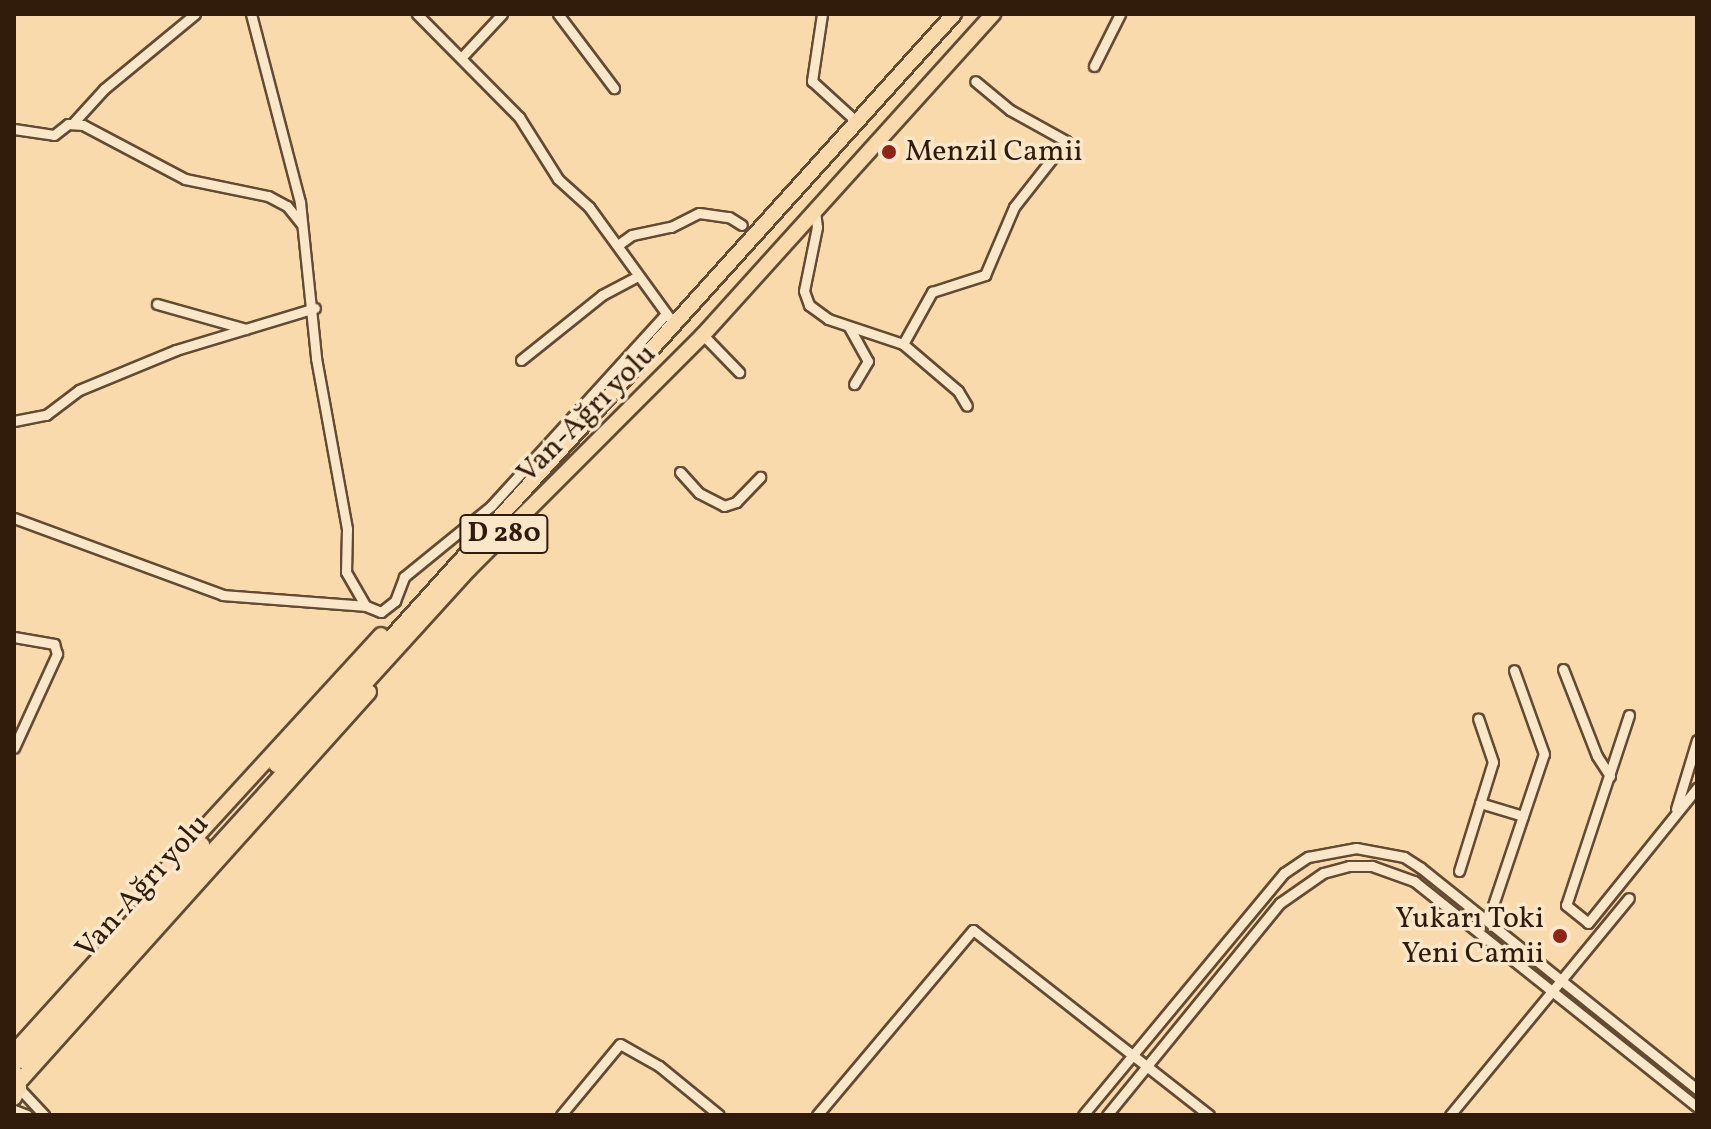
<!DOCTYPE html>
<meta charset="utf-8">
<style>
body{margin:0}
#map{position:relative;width:1711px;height:1129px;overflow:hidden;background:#f8daac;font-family:Vollkorn,serif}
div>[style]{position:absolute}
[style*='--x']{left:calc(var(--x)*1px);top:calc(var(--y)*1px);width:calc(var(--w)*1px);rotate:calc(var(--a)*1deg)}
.roads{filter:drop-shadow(2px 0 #634b32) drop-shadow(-2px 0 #634b32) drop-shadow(0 2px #634b32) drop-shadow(0 -2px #634b32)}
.minor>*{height:9px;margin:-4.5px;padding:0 4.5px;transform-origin:4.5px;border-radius:4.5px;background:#fae7c9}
.highway>*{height:14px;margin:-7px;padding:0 7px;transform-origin:7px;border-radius:7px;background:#f8daac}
.dots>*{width:22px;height:22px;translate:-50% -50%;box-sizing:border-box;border:4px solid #fae7c9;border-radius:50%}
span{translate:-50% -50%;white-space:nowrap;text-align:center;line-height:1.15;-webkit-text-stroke:7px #fae7c9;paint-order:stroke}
.shield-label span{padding:2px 6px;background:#fae7c9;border:2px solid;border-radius:6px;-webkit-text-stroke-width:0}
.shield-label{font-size:28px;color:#311b0a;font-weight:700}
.poi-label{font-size:30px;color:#311b0a}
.left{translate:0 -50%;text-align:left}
.right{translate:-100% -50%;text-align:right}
.street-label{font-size:30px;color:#311b0a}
.frame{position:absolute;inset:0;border:16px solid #311b0a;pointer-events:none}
</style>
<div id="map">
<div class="roads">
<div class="minor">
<div style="--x:251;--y:14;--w:194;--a:75.4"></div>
<div style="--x:300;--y:202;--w:157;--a:84.1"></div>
<div style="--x:316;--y:358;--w:174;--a:79.7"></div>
<div style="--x:347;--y:529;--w:43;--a:91.3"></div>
<div style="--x:346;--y:572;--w:39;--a:60"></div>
<div style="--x:366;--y:606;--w:16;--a:22"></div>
<div style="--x:381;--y:612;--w:18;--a:-38"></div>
<div style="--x:395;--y:601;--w:26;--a:-69"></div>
<div style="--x:404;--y:577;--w:112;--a:-39.2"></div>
<div style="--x:491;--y:506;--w:260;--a:-47.7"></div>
<div style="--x:417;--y:14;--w:145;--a:45.3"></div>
<div style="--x:519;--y:117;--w:73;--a:57.8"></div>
<div style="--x:558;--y:179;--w:42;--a:42.1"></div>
<div style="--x:589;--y:207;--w:136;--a:54"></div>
<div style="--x:558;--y:14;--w:93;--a:52.9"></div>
<div style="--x:822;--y:14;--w:68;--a:98.5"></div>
<div style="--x:812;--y:81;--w:59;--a:42.3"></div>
<div style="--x:461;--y:58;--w:60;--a:-47"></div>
<div style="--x:1094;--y:66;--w:58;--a:-63.4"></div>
<div style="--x:74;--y:122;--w:45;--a:-47.7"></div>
<div style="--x:104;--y:89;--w:118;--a:-39.5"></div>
<div style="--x:14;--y:129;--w:40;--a:8.5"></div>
<div style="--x:54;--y:135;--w:18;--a:-38"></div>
<div style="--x:68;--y:124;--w:15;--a:4"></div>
<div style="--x:83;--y:125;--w:115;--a:27.9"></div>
<div style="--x:185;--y:179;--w:85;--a:11.6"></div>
<div style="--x:268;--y:196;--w:21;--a:28"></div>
<div style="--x:287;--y:206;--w:22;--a:51"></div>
<div style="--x:815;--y:211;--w:16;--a:83"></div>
<div style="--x:817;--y:227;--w:65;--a:101.5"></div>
<div style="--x:804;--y:291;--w:15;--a:70"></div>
<div style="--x:809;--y:305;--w:24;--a:36"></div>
<div style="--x:828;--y:319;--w:79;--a:18.4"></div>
<div style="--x:903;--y:344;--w:72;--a:40.5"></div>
<div style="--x:958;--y:391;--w:17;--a:59"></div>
<div style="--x:618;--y:245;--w:17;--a:-36"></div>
<div style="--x:632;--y:235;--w:40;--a:-12"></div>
<div style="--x:671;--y:227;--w:31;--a:-27"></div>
<div style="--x:699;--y:213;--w:30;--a:8"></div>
<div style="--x:729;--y:217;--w:15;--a:32"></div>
<div style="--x:157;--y:304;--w:92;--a:15.7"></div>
<div style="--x:849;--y:327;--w:39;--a:61"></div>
<div style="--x:868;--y:361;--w:27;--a:121"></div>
<div style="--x:703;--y:335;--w:52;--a:45.8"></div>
<div style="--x:903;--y:344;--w:60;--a:-60.9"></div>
<div style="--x:932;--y:292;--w:56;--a:-17.8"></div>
<div style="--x:985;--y:275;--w:74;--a:-66.9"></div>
<div style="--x:1014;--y:207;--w:84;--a:-51.8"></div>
<div style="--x:1066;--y:141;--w:64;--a:-151"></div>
<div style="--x:1010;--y:110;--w:45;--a:-140.4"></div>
<div style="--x:521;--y:360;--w:104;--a:-38.7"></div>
<div style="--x:602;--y:295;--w:41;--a:-27.8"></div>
<div style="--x:14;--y:421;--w:33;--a:-11"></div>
<div style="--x:46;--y:415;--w:41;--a:-37.1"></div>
<div style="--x:79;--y:390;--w:105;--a:-22.4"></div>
<div style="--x:176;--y:350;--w:145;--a:-16.8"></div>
<div style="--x:680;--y:472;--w:28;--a:48"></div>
<div style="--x:699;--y:493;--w:28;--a:27"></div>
<div style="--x:724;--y:506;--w:13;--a:-18"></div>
<div style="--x:736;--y:502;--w:35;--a:-46"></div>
<div style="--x:14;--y:518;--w:223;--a:20.2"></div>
<div style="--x:223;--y:595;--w:143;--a:4.4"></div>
<div style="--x:14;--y:637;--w:41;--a:9.9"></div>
<div style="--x:54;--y:644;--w:10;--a:73"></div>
<div style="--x:57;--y:654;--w:103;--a:114.6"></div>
<div style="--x:1563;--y:669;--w:93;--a:68.7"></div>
<div style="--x:1597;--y:756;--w:24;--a:57"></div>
<div style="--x:1629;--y:715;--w:200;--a:108.3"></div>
<div style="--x:1566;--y:905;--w:28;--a:39"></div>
<div style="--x:1588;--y:923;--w:174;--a:-51.1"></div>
<div style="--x:1480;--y:803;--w:45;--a:16.8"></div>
<div style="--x:1676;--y:809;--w:72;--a:-73.1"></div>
<div style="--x:1459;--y:871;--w:114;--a:-72.7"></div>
<div style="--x:1493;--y:762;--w:46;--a:-108.8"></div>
<div style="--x:1488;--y:920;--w:175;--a:-71.4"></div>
<div style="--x:1544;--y:754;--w:89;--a:-109.7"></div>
<div style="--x:19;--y:1088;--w:37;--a:47"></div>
<div style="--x:14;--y:1110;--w:14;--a:21"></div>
<div style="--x:561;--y:1115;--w:92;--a:-50.3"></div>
<div style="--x:620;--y:1044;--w:45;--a:29.4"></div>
<div style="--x:659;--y:1066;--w:77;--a:39.2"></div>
<div style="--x:817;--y:1115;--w:242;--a:-49.9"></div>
<div style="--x:973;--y:930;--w:300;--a:38.1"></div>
<div style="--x:1083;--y:1115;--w:315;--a:-50.3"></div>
<div style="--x:1284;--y:873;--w:29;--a:-34"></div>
<div style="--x:1308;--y:857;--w:49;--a:-10.6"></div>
<div style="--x:1356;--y:848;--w:49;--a:10.6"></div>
<div style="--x:1404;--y:857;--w:20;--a:33"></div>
<div style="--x:1421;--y:868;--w:354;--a:38.7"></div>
<div style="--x:1107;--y:1115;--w:274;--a:-50.8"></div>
<div style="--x:1280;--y:903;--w:52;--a:-34.9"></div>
<div style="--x:1323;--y:873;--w:27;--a:-15"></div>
<div style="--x:1349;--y:866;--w:23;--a:0"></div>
<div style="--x:1372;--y:866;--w:45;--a:19.7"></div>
<div style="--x:1414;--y:881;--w:362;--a:38.6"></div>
<div style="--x:1450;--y:1115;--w:281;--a:-50.5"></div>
</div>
<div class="highway">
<div style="--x:276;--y:765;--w:1012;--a:-47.92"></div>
<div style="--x:152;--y:885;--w:339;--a:-47.5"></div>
<div style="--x:14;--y:1052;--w:280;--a:-47.8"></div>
<div style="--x:22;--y:1061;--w:665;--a:-47.74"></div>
<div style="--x:469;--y:569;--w:331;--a:-45"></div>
<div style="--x:703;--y:335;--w:433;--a:-47.9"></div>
<div style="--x:14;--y:1071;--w:18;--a:74"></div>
<div style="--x:19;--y:1088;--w:11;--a:117"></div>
<div style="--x:19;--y:1082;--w:524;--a:-48.09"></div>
</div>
</div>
<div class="dots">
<div style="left:889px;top:152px;background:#8f2418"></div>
<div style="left:1560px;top:936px;background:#8f2418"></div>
</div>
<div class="shield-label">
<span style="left:504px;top:534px">D 280</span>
</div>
<div class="poi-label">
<span class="left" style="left:905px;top:152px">Menzil Camii</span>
<span class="right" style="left:1544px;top:936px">Yukarı Toki<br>Yeni Camii</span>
</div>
<div class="street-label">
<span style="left:587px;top:414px;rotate:-45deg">Van-Ağrı yolu</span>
<span style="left:143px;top:887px;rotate:-48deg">Van-Ağrı yolu</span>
</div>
<div class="frame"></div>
</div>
